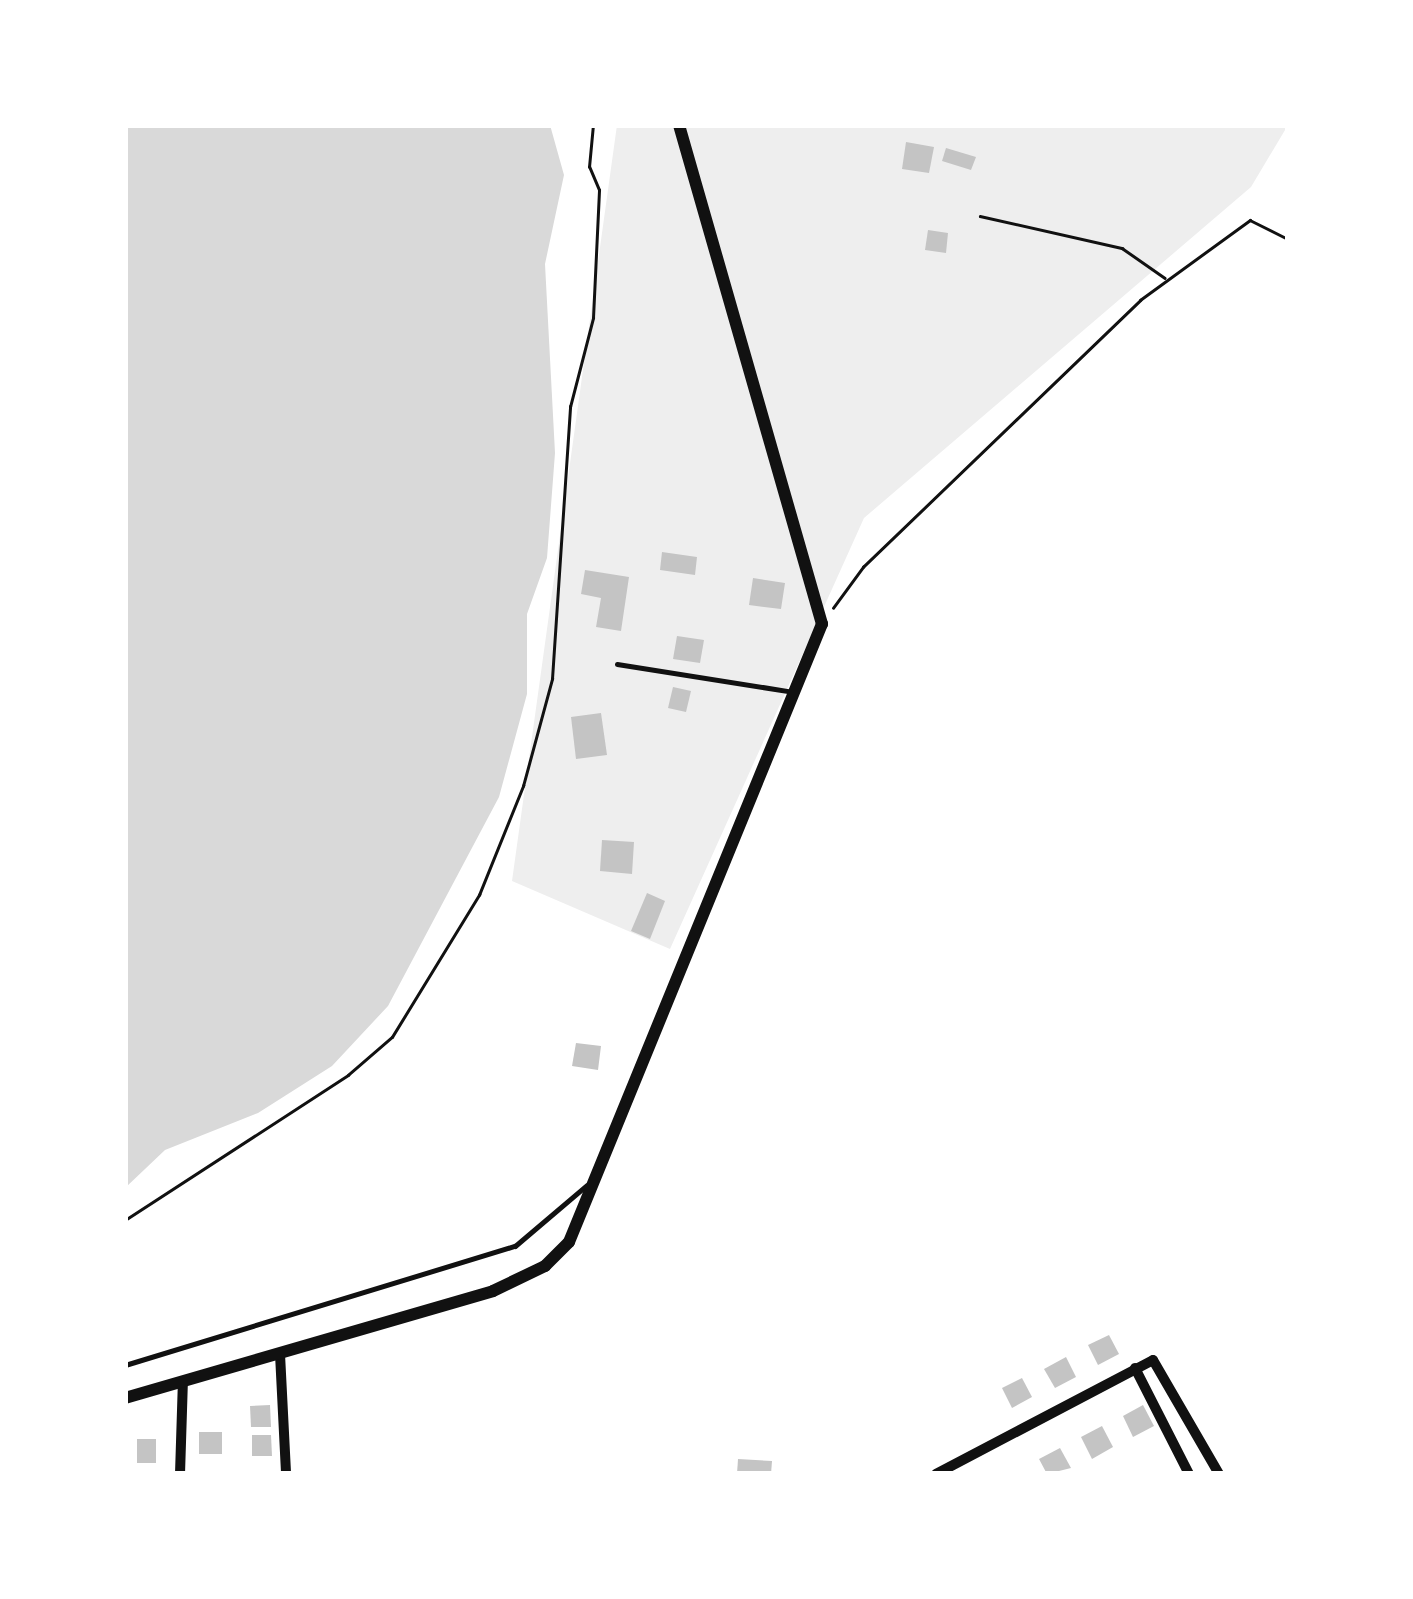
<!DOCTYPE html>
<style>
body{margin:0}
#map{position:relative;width:1413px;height:1599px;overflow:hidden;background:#fff;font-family:"Source Serif 4",serif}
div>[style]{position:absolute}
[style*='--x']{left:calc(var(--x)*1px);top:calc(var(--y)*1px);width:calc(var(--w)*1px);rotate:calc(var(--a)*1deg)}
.green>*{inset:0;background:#eee}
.water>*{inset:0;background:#d9d9d9}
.building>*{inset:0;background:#c4c4c4}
.path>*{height:2.5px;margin:-1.25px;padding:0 1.25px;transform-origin:1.25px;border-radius:1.25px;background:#111}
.service>*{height:5px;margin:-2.5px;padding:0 2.5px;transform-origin:2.5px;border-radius:2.5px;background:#111}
.minor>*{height:10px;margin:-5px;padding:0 5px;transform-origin:5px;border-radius:5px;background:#111}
.tertiary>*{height:12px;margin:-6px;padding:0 6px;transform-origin:6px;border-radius:6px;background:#111}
span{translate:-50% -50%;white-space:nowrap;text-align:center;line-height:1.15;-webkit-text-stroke:10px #fff;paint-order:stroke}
.frame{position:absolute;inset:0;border:128px solid #fff;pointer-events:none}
</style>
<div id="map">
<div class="green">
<div style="clip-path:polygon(617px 125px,1288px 125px,1251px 187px,864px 518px,670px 949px,512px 881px)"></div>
</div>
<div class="water">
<div style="clip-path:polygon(125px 125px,550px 125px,564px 175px,545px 264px,555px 453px,547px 558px,527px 614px,527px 694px,499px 797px,388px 1006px,332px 1066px,258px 1113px,165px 1150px,125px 1188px)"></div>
</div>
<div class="building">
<div style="clip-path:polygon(906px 142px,934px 147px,929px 173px,902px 169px)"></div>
<div style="clip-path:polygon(946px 148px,976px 157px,971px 170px,942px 161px)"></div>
<div style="clip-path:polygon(928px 230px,948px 233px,946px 253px,925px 250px)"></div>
<div style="clip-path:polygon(662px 552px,697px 557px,695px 575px,660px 570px)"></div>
<div style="clip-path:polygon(585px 570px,629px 577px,621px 631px,596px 627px,601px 598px,581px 594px)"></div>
<div style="clip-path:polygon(753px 578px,785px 583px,781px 609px,749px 605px)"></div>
<div style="clip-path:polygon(677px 636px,704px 640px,700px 663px,673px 659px)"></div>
<div style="clip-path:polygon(673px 687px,691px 691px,686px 712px,668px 708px)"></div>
<div style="clip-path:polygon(601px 713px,607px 755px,576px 759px,571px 717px)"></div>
<div style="clip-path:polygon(602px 840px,634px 842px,632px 874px,600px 871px)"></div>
<div style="clip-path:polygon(647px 893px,665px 901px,650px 939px,631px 931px)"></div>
<div style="clip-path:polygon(576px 1043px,601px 1046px,598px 1070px,572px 1066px)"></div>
<div style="clip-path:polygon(1109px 1335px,1119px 1354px,1098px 1365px,1088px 1345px)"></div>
<div style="clip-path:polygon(1066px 1357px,1076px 1377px,1055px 1388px,1044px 1369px)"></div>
<div style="clip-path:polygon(1022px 1378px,1032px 1397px,1012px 1408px,1002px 1388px)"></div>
<div style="clip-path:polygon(270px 1405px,271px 1427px,251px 1427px,250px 1406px)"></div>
<div style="clip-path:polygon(1143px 1405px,1154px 1426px,1133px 1437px,1123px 1416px)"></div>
<div style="clip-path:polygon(1102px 1426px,1113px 1447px,1092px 1459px,1081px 1437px)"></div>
<div style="clip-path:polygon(199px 1432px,222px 1432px,222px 1454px,199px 1454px)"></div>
<div style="clip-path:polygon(252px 1435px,271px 1435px,272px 1456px,252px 1456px)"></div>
<div style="clip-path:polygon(137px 1439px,156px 1439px,156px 1463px,137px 1463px)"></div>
<div style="clip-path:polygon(1060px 1448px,1071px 1468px,1047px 1474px,1039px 1459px)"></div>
<div style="clip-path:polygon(738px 1459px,772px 1461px,771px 1474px,737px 1474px)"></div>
</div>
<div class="path">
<div style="--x:980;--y:216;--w:146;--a:12.7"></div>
<div style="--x:1122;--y:248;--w:52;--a:34.9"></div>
<div style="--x:833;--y:608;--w:51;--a:-53.8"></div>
<div style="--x:863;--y:567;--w:385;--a:-43.9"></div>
<div style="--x:1140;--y:300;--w:136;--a:-36"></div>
<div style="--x:1250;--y:220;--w:42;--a:26.6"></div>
<div style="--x:125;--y:1220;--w:266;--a:-33"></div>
<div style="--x:348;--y:1075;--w:58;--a:-40.8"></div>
<div style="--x:392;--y:1037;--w:167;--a:-58.5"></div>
<div style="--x:479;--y:895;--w:118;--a:-68"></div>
<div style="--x:523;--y:786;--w:111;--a:-74.8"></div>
<div style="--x:552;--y:679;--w:273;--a:-86.2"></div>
<div style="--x:570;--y:407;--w:92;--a:-75.5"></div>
<div style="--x:593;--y:318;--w:128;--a:-87.3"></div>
<div style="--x:599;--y:190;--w:25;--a:-113"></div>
<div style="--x:589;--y:167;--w:42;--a:-84.6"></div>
</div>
<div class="service">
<div style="--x:617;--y:664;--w:178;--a:9"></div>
<div style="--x:125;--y:1365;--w:408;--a:-17"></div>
<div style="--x:515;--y:1246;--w:94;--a:-40.3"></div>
</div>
<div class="minor">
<div style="--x:280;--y:1354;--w:120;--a:87.1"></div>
<div style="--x:1135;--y:1368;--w:119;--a:63"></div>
<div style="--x:180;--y:1474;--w:93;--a:-88.2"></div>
<div style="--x:936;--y:1474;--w:245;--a:-27.7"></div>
<div style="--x:1153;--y:1360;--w:132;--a:59.9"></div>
</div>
<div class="tertiary">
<div style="--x:125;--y:1398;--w:383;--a:-16.2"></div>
<div style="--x:493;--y:1291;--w:58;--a:-25.7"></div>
<div style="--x:545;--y:1266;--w:34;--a:-45"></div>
<div style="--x:569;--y:1242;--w:668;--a:-67.74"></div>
<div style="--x:822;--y:624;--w:519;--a:-105.99"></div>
</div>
<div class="frame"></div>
</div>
